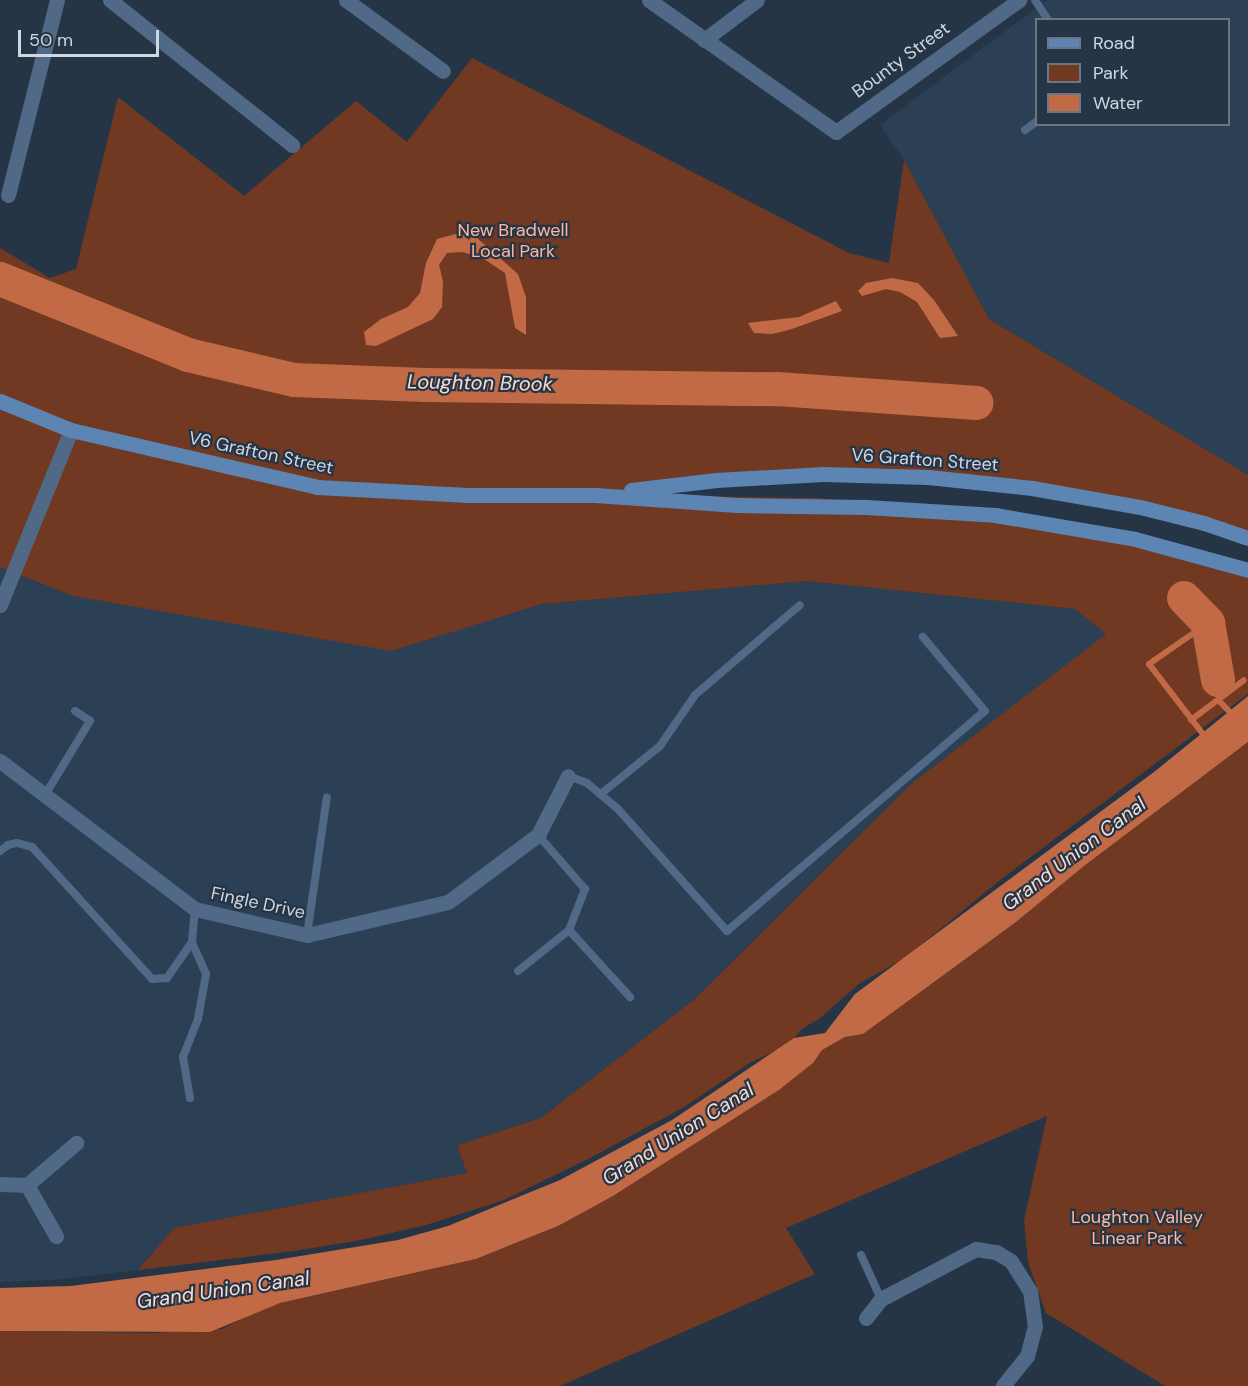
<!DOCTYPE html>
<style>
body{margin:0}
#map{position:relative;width:1248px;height:1386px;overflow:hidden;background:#263546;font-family:"DM Sans",sans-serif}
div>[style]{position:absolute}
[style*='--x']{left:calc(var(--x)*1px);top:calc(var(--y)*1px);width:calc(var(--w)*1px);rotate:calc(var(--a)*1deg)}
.built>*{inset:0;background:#2b3f55}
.green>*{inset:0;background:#713921}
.water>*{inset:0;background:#c26a45}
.stream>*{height:6px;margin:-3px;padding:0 3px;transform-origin:3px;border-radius:3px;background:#c26a45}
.river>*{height:34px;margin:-17px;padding:0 17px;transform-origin:17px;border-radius:17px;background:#c26a45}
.lane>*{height:8px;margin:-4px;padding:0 4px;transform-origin:4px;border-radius:4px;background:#4f6986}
.street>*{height:15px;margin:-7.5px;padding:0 7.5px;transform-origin:7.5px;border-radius:7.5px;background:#4f6986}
.secondary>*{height:15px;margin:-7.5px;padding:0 7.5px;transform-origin:7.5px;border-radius:7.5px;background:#5d85b3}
span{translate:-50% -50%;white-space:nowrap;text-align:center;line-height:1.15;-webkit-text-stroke:4.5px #263546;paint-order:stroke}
.street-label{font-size:18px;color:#ced7e2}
.park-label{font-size:18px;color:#feb79a}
.water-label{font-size:20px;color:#f6ddd3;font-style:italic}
.legend{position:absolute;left:1035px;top:18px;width:195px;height:108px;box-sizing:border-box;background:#263546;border:2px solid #697684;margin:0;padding:8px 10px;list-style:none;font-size:18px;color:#ced7e2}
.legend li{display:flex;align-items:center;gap:12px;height:30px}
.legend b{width:30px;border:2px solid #697684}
.scale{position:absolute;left:18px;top:30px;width:141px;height:27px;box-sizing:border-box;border:3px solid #ced7e2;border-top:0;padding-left:8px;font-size:18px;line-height:21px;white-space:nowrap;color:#ced7e2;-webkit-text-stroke:4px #263546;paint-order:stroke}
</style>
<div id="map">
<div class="built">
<div style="clip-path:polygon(evenodd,1047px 0,1248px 0,1248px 475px,989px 319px,904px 160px,880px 125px,1047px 0,1036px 20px,1228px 20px,1228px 124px,1036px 124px,1036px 20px)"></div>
<div style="clip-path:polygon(0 567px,73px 596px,391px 650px,542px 604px,807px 581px,1075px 609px,1107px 634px,911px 784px,696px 998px,541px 1118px,457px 1145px,467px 1173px,174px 1228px,138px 1270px,55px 1280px,0 1282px)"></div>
</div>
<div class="green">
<div style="clip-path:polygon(472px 58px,849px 253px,889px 263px,904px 160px,989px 319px,1248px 475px,1248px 538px,1032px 488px,824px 474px,601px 495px,818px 498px,995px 515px,1248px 570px,1248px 694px,1000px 880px,905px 958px,860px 983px,820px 1018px,802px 1029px,787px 1046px,751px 1062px,684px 1107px,592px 1157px,504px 1200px,426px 1225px,361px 1240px,294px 1251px,138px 1270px,174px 1228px,467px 1173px,457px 1145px,541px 1118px,696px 998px,911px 784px,1106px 634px,1075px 609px,807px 581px,542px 604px,391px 651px,73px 596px,0 567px,0 248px,50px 278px,76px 269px,118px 97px,244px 196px,356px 101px,407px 142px)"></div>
<div style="clip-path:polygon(1248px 742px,1248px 1386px,1165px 1386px,1046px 1313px,1028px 1262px,1024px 1221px,1047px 1116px,786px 1228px,815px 1274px,560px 1386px,0 1386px,0 1331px,154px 1333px,222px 1329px,258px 1310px,280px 1303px,476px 1259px,558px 1226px,613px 1196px,779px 1090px,813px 1063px,821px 1050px,845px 1037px,863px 1034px,1016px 922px,1084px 866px)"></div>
</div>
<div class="water">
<div style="clip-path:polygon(456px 234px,477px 238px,518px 274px,526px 297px,526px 335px,515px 328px,505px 273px,481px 257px,462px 252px,447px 253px,439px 265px,443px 281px,442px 307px,433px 319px,376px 346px,366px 345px,364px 332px,381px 319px,408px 307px,420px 293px,426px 263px,437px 239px)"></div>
<div style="clip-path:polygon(892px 278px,918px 283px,934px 300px,958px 336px,940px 338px,917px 302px,900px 292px,886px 289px,862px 296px,858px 291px,866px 283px)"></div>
<div style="clip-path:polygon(836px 301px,842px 311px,789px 330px,772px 334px,754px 333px,748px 323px,799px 317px)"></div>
<div style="clip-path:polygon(1248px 696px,1248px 742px,1084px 866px,1016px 922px,863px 1034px,845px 1037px,822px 1050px,813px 1063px,779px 1090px,613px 1196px,558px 1226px,476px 1259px,280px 1303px,210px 1332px,0 1331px,0 1288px,71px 1286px,276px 1260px,398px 1240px,448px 1226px,560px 1180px,672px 1120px,794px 1038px,825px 1033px,855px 994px,1154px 772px)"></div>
</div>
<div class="stream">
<div style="--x:1218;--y:700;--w:21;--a:45"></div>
<div style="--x:1191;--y:720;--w:66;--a:-37"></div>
<div style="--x:1206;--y:738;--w:93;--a:-127.6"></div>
<div style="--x:1149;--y:664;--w:72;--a:-34.8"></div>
</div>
<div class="river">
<div style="--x:0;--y:279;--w:203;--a:22"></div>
<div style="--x:188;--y:355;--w:109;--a:13.3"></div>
<div style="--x:294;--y:380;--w:131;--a:2.2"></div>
<div style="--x:425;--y:385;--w:352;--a:0.7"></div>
<div style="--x:777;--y:389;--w:200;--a:4"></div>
<div style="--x:1184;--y:598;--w:35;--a:46"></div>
<div style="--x:1208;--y:623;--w:58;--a:80"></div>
</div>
<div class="lane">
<div style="--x:1035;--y:0;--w:24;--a:57"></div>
<div style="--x:1025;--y:130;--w:14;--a:-36"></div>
<div style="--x:568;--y:776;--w:20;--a:20"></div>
<div style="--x:587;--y:783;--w:39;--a:40"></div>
<div style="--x:617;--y:808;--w:165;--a:48.2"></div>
<div style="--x:727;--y:931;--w:339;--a:-40.5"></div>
<div style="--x:985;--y:711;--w:97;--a:-130"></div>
<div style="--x:602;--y:793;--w:75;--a:-39"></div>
<div style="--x:660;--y:746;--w:62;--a:-55.5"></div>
<div style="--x:695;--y:695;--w:138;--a:-40.6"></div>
<div style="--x:45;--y:795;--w:87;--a:-58.7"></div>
<div style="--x:90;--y:721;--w:18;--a:-146"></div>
<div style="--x:538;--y:835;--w:72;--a:49"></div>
<div style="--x:585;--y:889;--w:44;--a:111.3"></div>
<div style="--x:569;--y:930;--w:91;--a:47.7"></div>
<div style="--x:0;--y:851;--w:10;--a:-37"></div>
<div style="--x:8;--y:845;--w:9;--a:-13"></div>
<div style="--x:17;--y:843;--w:16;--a:15"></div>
<div style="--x:32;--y:847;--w:178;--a:47.7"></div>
<div style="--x:152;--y:979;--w:15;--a:-4"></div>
<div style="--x:167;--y:978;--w:44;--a:-55.2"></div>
<div style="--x:192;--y:942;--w:33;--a:-85"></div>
<div style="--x:307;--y:935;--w:139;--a:-81.8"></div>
<div style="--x:518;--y:971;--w:65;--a:-38.8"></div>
<div style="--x:190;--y:1098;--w:42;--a:-99.7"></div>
<div style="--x:183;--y:1057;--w:41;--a:-68.5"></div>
<div style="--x:198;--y:1019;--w:46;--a:-79.9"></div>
<div style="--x:206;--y:974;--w:35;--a:-114"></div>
<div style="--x:861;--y:1255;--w:48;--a:65.6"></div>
</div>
<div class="street">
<div style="--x:110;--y:0;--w:233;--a:38.5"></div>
<div style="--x:346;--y:0;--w:120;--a:36.2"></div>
<div style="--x:649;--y:0;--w:229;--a:35.2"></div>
<div style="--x:836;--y:132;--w:226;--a:-35.8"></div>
<div style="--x:704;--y:40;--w:66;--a:-37"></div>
<div style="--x:8;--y:195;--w:201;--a:-75.9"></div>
<div style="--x:0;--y:605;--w:189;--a:-67.9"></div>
<div style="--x:0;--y:761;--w:245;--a:37.2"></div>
<div style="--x:195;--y:909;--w:115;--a:13.1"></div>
<div style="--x:307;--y:935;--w:145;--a:-13.2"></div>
<div style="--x:448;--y:902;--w:112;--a:-36.7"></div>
<div style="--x:538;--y:835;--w:66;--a:-63"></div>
<div style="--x:0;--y:1184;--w:27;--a:2"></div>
<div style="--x:27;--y:1185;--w:65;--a:-40.6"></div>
<div style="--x:27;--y:1185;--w:59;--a:60.4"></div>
<div style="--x:866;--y:1318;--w:24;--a:-52"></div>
<div style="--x:881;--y:1299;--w:107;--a:-27.8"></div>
<div style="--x:976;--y:1249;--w:20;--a:9"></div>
<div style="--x:996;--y:1252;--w:17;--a:31"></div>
<div style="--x:1011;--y:1261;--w:36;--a:58"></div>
<div style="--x:1030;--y:1291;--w:35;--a:82"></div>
<div style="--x:1035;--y:1326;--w:31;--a:105"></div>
<div style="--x:1027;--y:1356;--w:38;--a:129"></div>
</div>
<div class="secondary">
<div style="--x:0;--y:401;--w:77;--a:22.2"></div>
<div style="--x:71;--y:430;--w:253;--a:13"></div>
<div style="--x:317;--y:487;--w:151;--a:3"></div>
<div style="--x:468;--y:495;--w:127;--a:0"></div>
<div style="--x:595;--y:495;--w:142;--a:4"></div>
<div style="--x:737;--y:505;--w:129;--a:0.9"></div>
<div style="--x:866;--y:507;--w:129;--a:3.5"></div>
<div style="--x:995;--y:515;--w:142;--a:9.7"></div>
<div style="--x:1135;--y:539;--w:117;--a:15.3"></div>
<div style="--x:631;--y:490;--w:86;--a:-6.7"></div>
<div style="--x:716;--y:480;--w:108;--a:-3.2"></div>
<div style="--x:824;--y:474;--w:104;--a:1.7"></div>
<div style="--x:928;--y:477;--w:105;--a:6"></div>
<div style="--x:1032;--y:488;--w:110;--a:10"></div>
<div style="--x:1140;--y:507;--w:66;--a:14"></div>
<div style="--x:1204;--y:523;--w:46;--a:18.8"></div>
</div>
<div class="street-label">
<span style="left:901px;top:60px;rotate:-36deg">Bounty Street</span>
<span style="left:261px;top:453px;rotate:12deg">V6 Grafton Street</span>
<span style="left:925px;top:460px;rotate:4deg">V6 Grafton Street</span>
<span style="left:258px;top:903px;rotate:12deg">Fingle Drive</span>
</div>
<div class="park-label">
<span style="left:513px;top:241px">New Bradwell<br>Local Park</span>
<span style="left:1137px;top:1228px">Loughton Valley<br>Linear Park</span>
</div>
<div class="water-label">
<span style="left:480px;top:383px;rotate:1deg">Loughton Brook</span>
<span style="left:1074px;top:854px;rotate:-37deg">Grand Union Canal</span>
<span style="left:678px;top:1134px;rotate:-32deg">Grand Union Canal</span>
<span style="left:223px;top:1290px;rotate:-8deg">Grand Union Canal</span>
</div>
<ul class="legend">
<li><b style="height:8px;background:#5d85b3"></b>Road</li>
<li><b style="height:16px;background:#713921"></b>Park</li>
<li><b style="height:16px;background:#c26a45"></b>Water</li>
</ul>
<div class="scale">50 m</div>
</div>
